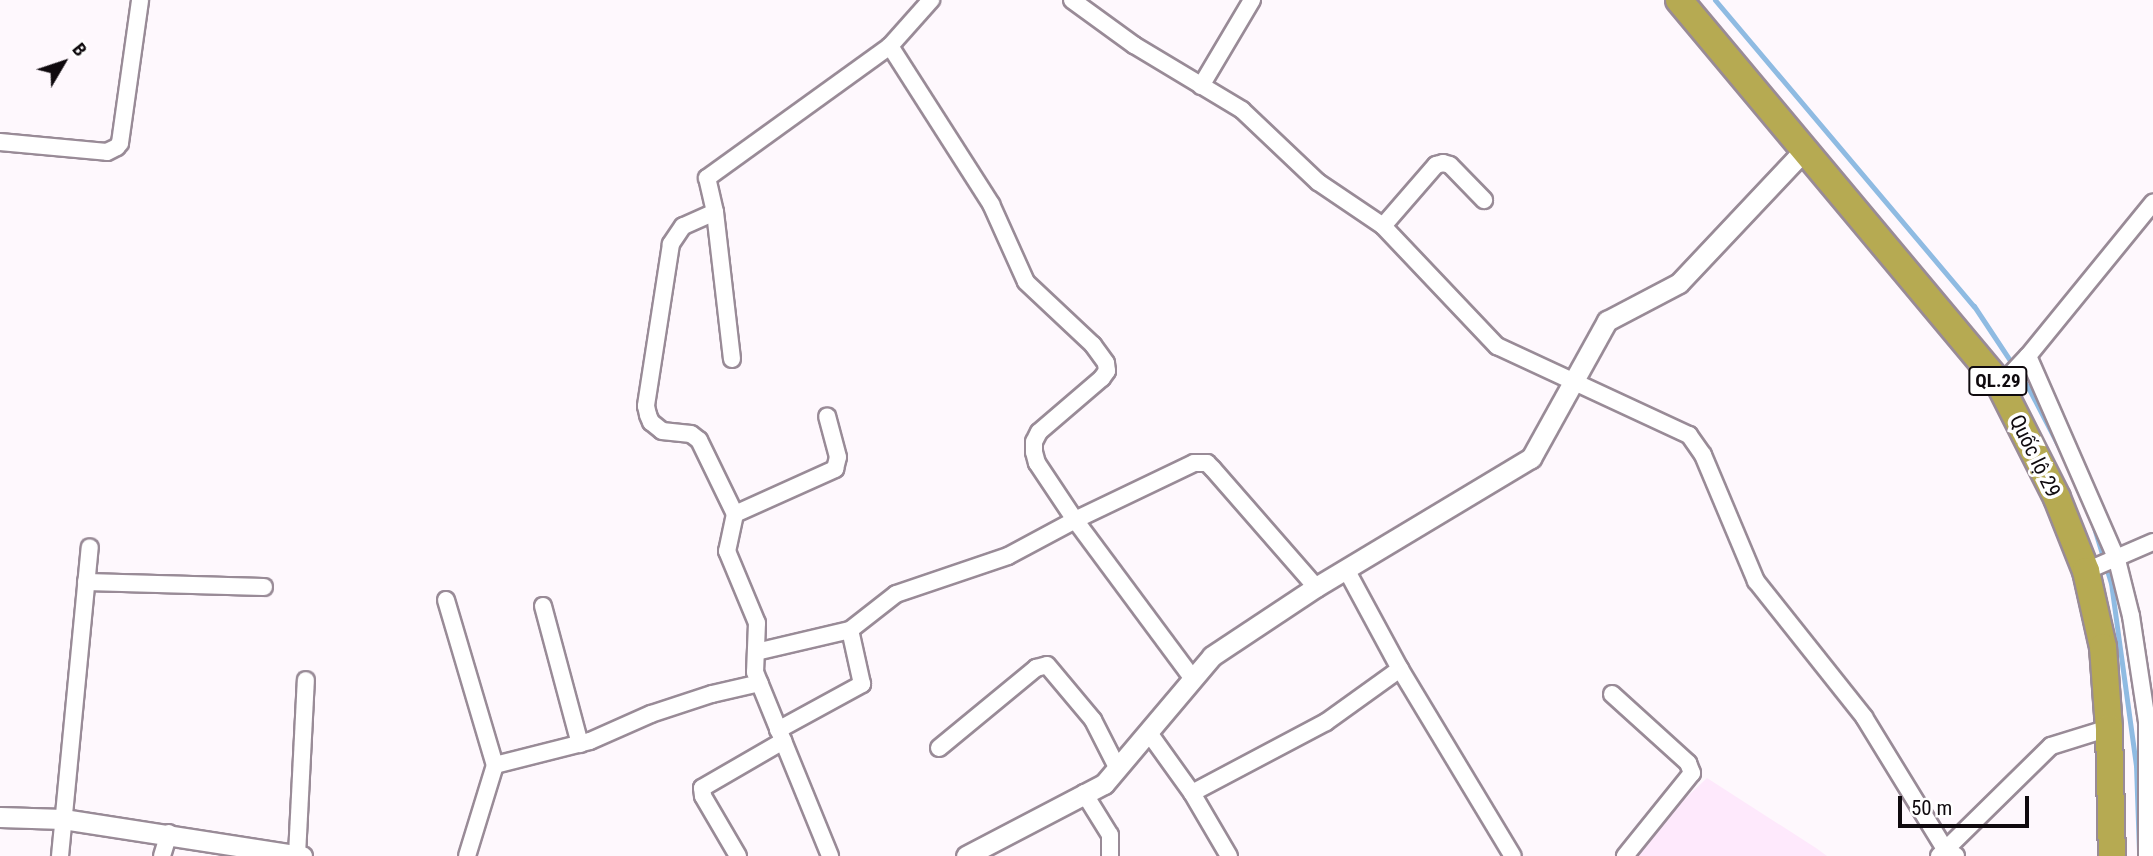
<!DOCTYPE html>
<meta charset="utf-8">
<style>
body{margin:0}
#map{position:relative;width:2153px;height:856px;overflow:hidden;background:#fef8fd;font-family:"Roboto Condensed",sans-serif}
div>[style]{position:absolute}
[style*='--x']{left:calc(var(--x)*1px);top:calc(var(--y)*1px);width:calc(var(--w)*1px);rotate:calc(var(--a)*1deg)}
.built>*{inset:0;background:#fee9fc}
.stream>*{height:5px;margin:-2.5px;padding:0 2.5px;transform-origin:2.5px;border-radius:2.5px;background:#8fbbe2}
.roads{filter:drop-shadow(2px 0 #998b97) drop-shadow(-2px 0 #998b97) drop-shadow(0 2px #998b97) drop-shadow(0 -2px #998b97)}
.minor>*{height:16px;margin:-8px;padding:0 8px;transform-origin:8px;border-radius:8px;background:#fff}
.tertiary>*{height:19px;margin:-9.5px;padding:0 9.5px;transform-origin:9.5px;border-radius:9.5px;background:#fff}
.trunk>*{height:26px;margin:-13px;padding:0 13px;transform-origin:13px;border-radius:13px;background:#b6aa52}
span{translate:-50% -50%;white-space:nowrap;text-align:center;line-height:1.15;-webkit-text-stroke:7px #fff;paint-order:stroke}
.shield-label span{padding:2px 5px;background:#fff;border:2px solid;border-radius:5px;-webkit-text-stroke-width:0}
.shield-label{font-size:19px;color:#0f0a0e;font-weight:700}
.street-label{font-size:21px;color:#0f0a0e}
.north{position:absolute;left:28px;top:28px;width:70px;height:70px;-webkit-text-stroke:5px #fff;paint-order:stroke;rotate:51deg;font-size:19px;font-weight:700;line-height:28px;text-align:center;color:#0f0a0e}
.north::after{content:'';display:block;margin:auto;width:24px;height:32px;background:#0f0a0e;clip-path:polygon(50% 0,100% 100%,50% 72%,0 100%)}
.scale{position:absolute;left:1898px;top:796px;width:131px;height:32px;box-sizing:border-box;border:4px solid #0f0a0e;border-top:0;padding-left:9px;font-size:21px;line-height:24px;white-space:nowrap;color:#0f0a0e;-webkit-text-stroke:5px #fff;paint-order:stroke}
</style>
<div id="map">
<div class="built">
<div style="clip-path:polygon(1707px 778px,1816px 848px,1827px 856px,1634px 856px,1655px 827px)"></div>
</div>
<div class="stream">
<div style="--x:1715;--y:0;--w:401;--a:49.8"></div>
<div style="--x:1974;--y:306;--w:100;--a:56.5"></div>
<div style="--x:2029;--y:389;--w:70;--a:62.7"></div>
<div style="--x:2092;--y:521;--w:65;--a:73"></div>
<div style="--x:2111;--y:583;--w:184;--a:82.2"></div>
<div style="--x:2136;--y:765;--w:88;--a:88"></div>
</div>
<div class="roads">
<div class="minor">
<div style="--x:1072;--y:0;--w:77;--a:36"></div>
<div style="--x:1134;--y:45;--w:126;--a:31"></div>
<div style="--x:1242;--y:110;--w:105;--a:43.5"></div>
<div style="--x:1318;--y:182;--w:78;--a:34.1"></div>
<div style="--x:1383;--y:226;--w:166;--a:46.5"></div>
<div style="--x:1497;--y:346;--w:212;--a:24.9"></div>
<div style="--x:1689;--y:435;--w:24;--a:55"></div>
<div style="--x:1703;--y:455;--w:137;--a:67.2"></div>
<div style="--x:1756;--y:581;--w:174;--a:51.5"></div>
<div style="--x:1864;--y:717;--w:155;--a:58.5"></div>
<div style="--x:1945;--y:849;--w:13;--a:32"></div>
<div style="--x:890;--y:46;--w:188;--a:57.4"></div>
<div style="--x:991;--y:204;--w:85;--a:65.8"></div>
<div style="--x:1026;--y:282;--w:92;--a:43.2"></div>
<div style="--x:1093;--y:345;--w:22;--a:54"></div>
<div style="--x:1106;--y:363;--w:8;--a:83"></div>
<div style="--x:1107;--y:371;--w:9;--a:126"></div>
<div style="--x:1102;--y:378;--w:83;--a:139.4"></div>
<div style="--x:1039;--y:432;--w:11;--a:117"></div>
<div style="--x:1034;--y:442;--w:10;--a:90"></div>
<div style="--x:1034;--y:452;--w:11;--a:75"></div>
<div style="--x:1037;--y:463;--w:69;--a:56.3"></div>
<div style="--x:1075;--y:520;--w:198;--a:53.4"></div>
<div style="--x:1201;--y:86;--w:100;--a:-59.3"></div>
<div style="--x:0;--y:142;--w:107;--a:5.3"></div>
<div style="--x:107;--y:152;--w:11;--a:-27"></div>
<div style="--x:117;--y:147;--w:5;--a:-53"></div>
<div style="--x:120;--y:143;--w:144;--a:-82"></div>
<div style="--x:715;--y:212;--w:35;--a:156"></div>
<div style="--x:683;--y:226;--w:22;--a:124"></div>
<div style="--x:671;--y:244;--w:164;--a:98.8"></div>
<div style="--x:646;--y:406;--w:9;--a:77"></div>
<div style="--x:648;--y:415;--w:8;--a:67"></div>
<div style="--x:651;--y:422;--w:14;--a:39"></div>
<div style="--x:662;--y:431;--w:29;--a:6"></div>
<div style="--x:691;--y:434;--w:10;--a:37"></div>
<div style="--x:699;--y:440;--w:82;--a:64.1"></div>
<div style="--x:735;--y:514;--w:38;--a:102"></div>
<div style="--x:727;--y:551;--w:78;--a:67.4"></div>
<div style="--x:757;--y:623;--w:49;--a:92.3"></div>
<div style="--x:755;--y:672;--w:199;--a:67.8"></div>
<div style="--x:1383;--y:226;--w:81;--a:-49"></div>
<div style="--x:1436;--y:165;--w:7;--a:-16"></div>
<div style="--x:1443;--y:163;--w:7;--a:16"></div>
<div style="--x:1450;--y:165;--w:49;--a:45.8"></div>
<div style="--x:2028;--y:356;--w:223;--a:66.4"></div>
<div style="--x:2117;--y:560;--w:58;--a:76"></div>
<div style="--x:2131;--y:616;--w:107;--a:81.4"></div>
<div style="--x:2147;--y:722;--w:134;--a:90"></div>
<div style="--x:732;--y:359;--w:148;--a:-96.6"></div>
<div style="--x:715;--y:212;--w:35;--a:-103"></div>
<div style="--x:707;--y:178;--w:226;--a:-35.8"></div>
<div style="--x:890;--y:46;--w:62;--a:-48.3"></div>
<div style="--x:1998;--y:381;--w:15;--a:-28"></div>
<div style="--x:2011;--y:374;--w:25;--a:-47"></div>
<div style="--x:2028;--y:356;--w:198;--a:-50.8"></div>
<div style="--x:735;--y:514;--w:110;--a:-24.2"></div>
<div style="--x:835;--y:469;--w:12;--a:-76"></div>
<div style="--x:838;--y:457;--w:42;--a:-105"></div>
<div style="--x:1347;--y:571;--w:111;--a:61.6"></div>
<div style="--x:1400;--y:669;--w:218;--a:58.9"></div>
<div style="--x:2086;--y:571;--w:73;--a:-23.4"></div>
<div style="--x:86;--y:582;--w:178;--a:1.6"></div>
<div style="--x:446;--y:600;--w:172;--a:73.5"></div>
<div style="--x:495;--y:765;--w:95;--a:107.1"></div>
<div style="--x:543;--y:606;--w:143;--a:75"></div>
<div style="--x:756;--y:652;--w:97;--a:-13.2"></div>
<div style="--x:850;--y:630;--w:58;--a:-38"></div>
<div style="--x:896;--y:594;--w:118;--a:-18.7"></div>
<div style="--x:1008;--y:556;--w:76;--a:-28.2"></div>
<div style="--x:1075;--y:520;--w:132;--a:-25.6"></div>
<div style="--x:1194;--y:463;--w:13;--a:0"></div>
<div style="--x:1207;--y:463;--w:8;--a:45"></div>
<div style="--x:1213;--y:469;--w:157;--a:48.9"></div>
<div style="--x:1612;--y:694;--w:103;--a:42.2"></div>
<div style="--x:1688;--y:763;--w:11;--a:68"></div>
<div style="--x:1692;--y:773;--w:107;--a:128.9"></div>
<div style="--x:778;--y:730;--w:96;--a:-28.7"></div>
<div style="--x:862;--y:684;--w:55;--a:-102.5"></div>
<div style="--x:1149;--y:733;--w:74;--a:54.4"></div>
<div style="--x:1192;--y:793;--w:73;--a:59.6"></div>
<div style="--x:939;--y:748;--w:126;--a:-39.5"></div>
<div style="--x:1036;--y:668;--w:11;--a:-15"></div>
<div style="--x:1047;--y:665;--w:72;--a:50.1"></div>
<div style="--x:1093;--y:720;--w:55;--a:63"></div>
<div style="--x:495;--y:765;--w:98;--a:-14.2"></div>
<div style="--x:590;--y:741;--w:67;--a:-23.9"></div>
<div style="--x:651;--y:714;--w:64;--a:-18.2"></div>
<div style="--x:712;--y:694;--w:49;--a:-12.9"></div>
<div style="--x:1084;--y:793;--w:49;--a:58.2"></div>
<div style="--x:1110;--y:835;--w:21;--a:90"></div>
<div style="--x:1192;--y:793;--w:152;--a:-27.9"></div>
<div style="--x:1326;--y:722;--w:91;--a:-35.6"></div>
<div style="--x:297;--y:855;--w:175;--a:-87.1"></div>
<div style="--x:60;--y:856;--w:310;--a:-84.5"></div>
<div style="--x:162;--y:856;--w:24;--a:-73"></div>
<div style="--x:738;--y:856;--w:69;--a:-120.3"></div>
<div style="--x:703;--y:796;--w:8;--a:-97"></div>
<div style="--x:702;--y:788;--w:94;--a:-30.1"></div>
<div style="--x:1939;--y:856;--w:157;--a:-44.5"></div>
<div style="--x:2051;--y:746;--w:61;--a:-17.2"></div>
</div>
<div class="tertiary">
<div style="--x:0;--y:817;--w:63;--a:1.8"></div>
<div style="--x:63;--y:819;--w:242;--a:8.8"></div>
<div style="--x:966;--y:856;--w:156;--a:-27.6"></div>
<div style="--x:1104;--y:784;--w:167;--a:-49.8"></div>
<div style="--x:1212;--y:656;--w:125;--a:-33.6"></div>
<div style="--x:1316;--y:587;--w:251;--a:-31"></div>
<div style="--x:1531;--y:458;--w:157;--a:-61"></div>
<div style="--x:1607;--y:321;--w:81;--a:-27.8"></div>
<div style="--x:1679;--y:283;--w:185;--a:-46.7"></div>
</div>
<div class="trunk">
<div style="--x:1679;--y:0;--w:497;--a:50.1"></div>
<div style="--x:1998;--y:381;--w:131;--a:63.2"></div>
<div style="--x:2057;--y:498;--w:79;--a:68.3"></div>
<div style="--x:2086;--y:571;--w:78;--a:77.4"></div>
<div style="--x:2103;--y:647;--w:81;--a:85.8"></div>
<div style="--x:2109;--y:728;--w:128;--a:88.7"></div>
</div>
</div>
<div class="shield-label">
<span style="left:1998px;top:381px">QL.29</span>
</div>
<div class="street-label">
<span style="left:2035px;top:456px;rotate:64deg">Quốc lộ 29</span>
</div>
<div class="north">B</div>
<div class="scale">50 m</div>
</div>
